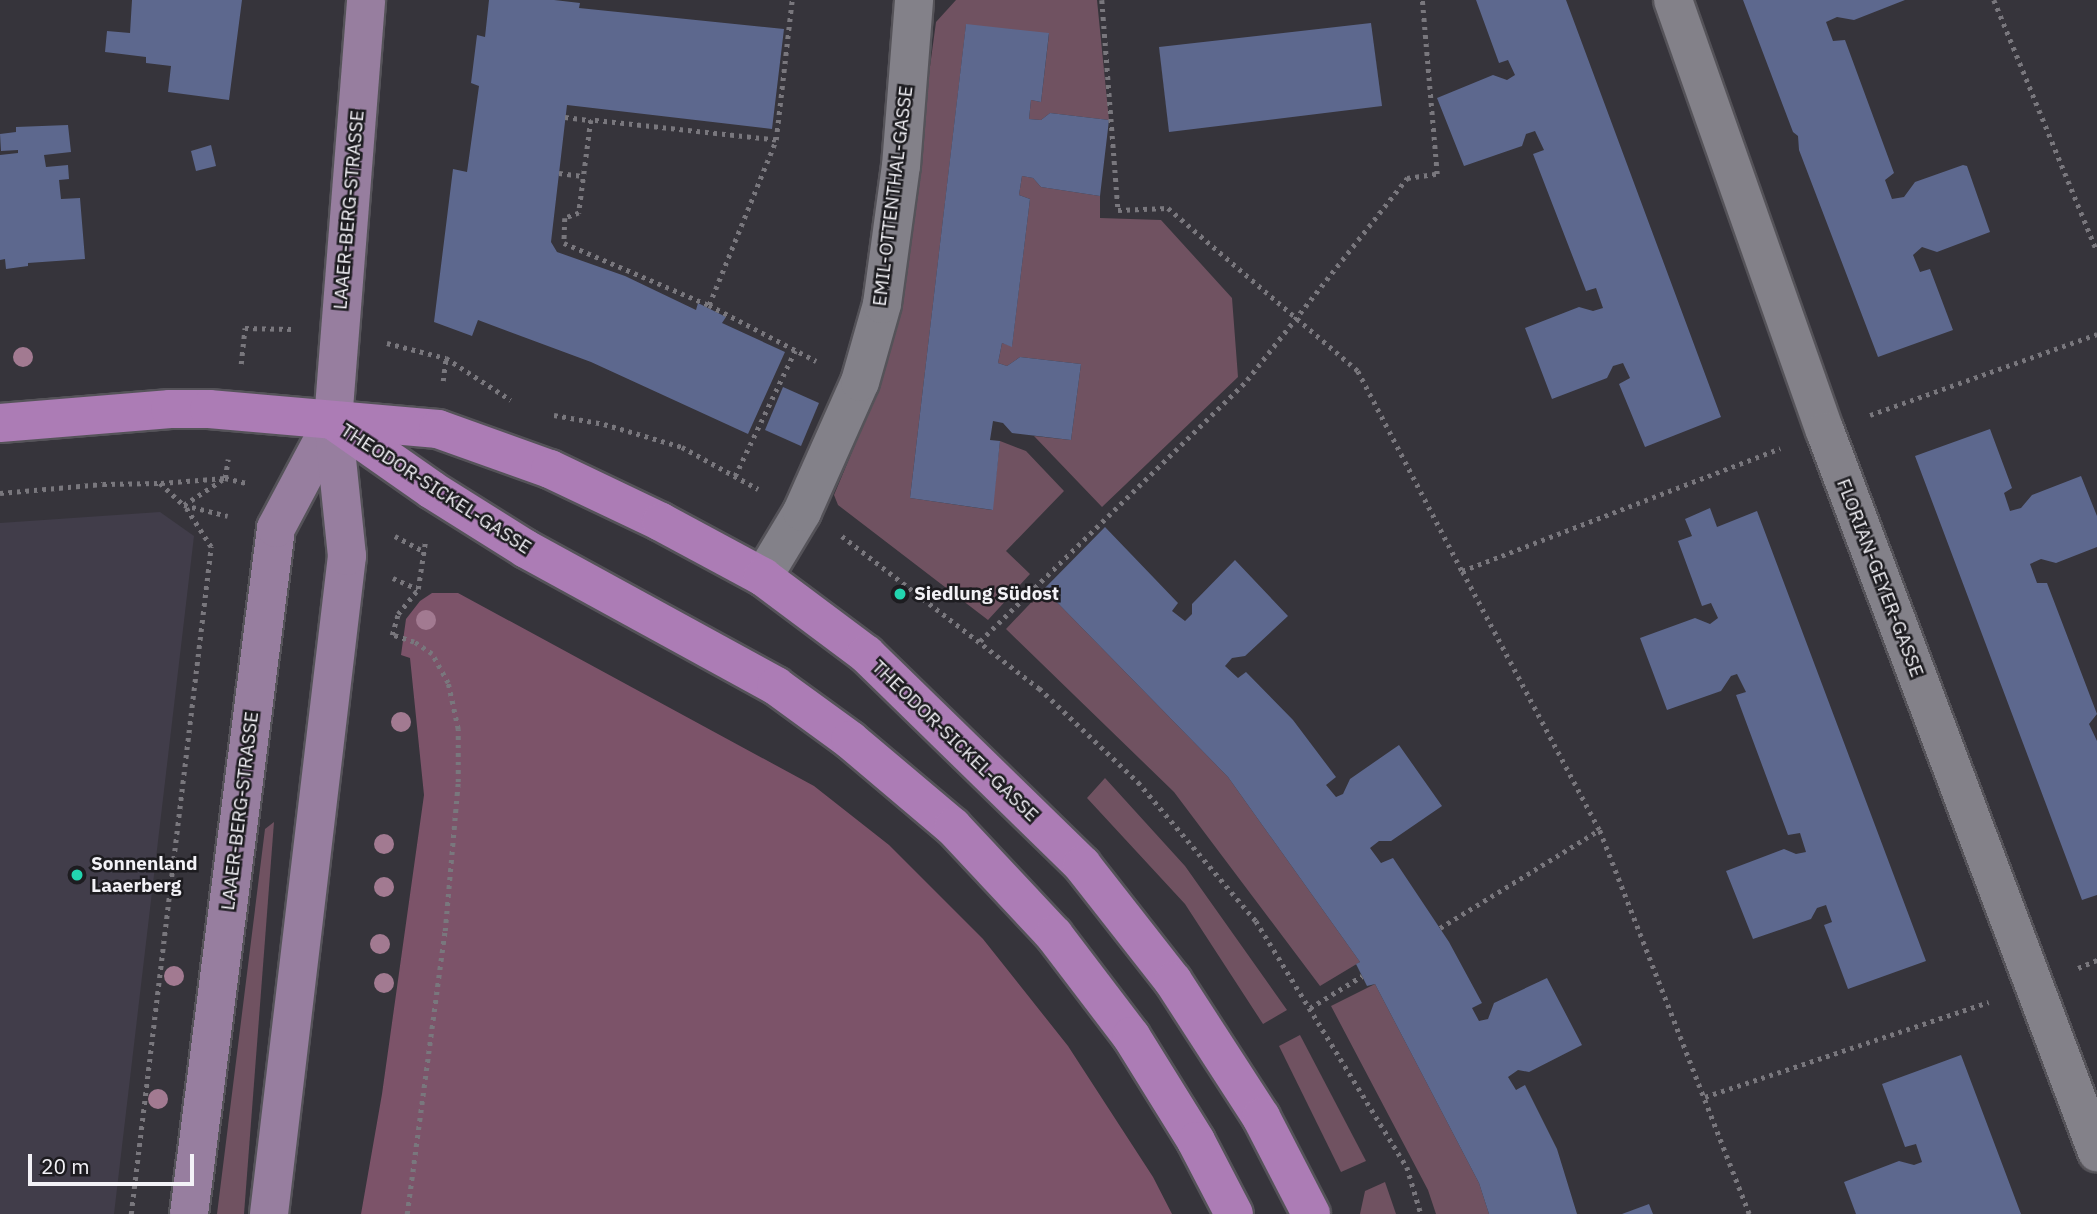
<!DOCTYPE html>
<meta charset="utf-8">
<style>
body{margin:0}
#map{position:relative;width:2097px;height:1214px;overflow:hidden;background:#36343b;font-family:"IBM Plex Sans",sans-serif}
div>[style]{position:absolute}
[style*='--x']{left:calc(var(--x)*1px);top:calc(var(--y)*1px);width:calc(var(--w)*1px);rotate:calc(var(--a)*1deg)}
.built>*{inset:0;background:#413d4a}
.green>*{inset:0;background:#705261}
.forest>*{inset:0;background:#7c5369}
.building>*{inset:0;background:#5d688e}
.path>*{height:4.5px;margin-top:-2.25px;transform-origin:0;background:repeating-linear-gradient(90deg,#79777d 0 3.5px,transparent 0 8.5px)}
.roads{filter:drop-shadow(2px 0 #555359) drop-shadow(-2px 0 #555359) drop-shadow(0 2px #555359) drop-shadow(0 -2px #555359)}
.street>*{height:38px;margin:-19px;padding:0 19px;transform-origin:19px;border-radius:19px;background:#838189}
.secondary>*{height:38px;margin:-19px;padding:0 19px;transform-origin:19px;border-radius:19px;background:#977e9f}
.primary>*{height:38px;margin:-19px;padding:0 19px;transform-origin:19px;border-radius:19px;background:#ac7cb5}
.trees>*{width:20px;height:20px;margin:-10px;border-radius:50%;background:#a27a91}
.dots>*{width:19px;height:19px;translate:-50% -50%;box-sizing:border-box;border:4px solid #1d1c20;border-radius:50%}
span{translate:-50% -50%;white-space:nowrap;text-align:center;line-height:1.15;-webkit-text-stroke:5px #1d1c20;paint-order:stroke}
.street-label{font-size:19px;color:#f3f2f7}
.poi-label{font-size:19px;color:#f3f2f7;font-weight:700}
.left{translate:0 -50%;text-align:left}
.scale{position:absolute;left:28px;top:1154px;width:166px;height:32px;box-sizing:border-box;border:4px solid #f3f2f7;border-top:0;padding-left:9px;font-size:21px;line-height:24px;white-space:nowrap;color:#f3f2f7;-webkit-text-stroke:5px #1d1c20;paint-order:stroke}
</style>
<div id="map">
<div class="built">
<div style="clip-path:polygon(160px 512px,194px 536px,114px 1214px,0 1214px,0 523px)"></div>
</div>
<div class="green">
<div style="clip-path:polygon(956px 0,1097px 0,1109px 120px,1050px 113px,1041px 120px,1029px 119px,1031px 100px,1041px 102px,1049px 34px,966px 25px,910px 498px,992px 510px,1000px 441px,1026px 451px,1064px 491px,1006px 551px,1030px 574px,988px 620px,838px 505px,834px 495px,877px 392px,895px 326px,936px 22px)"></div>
<div style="clip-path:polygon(1022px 176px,1033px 178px,1041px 187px,1100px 196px,1100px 218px,1161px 220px,1232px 298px,1238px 377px,1102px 507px,1034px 436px,1071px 440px,1081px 364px,1020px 357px,1007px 366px,998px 363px,1002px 343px,1012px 346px,1030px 199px,1019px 195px)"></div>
<div style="clip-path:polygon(1044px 589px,1228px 777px,1360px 962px,1320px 986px,1174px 792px,1006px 629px)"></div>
<div style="clip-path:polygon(1105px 778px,1185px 866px,1287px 1010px,1263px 1024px,1185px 904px,1087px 798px)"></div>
<div style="clip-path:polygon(274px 822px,244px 1214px,217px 1214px,265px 829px)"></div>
<div style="clip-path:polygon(1375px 984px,1479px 1183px,1489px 1214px,1436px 1214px,1428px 1190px,1331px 1006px)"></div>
<div style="clip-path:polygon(1300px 1035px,1366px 1161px,1341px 1172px,1279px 1046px)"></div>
<div style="clip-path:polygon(1385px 1182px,1396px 1214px,1360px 1214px,1365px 1191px)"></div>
</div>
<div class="forest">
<div style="clip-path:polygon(432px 593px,458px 593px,814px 786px,889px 845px,983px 939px,1068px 1046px,1153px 1177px,1172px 1214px,361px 1214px,382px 1094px,424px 795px,410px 658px,401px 655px,406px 619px,420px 601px)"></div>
</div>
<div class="building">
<div style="clip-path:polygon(132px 0,242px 0,229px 100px,168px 92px,171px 66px,146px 63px,146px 57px,105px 52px,107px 31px,130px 33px)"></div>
<div style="clip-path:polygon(489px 0,554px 0,580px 3px,579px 8px,784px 29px,772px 129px,567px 105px,551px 242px,557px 252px,625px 276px,696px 310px,698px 303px,726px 317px,722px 323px,785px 352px,748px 434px,591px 362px,478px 320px,472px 336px,434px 322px,453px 169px,467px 172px,479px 86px,471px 83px,477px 35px,485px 37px)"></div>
<div style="clip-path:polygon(1476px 0,1566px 0,1721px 417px,1645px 447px,1619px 384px,1630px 378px,1623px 363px,1613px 366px,1607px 378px,1552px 399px,1525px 328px,1579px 307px,1593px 311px,1603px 308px,1596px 288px,1586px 291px,1533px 154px,1544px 150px,1535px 131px,1526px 134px,1522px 146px,1464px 166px,1437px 98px,1493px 75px,1507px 80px,1515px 75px,1508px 60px,1499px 63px)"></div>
<div style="clip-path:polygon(1743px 0,1905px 0,1854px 20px,1837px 17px,1826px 22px,1833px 41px,1845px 40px,1894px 173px,1885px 180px,1892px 199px,1904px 197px,1915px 182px,1963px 165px,1967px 166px,1990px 232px,1937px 252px,1922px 247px,1913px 255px,1920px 272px,1930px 269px,1953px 330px,1878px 357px,1799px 150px,1798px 136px,1793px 132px)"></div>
<div style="clip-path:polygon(1371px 23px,1382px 106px,1169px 132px,1159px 47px)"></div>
<div style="clip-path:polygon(966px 24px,1049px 33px,1041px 102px,1031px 100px,1029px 119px,1041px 120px,1050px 113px,1109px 120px,1100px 196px,1041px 187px,1033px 178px,1022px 176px,1019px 195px,1030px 199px,1012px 347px,1002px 343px,998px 363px,1007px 366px,1020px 357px,1081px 364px,1071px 440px,1012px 433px,1003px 423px,993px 421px,990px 440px,1000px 441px,993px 510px,910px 498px)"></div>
<div style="clip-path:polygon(68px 125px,71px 152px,44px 155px,46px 167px,68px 165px,69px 179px,59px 180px,61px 199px,80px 198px,85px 259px,28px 263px,28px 266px,6px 269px,5px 259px,0 260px,0 155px,18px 153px,18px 150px,1px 151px,0 134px,16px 132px,16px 127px)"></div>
<div style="clip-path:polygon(211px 145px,216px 166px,196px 171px,191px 151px)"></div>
<div style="clip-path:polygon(783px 387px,819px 403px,801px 446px,765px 430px)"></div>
<div style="clip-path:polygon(1990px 429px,2012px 488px,2004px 493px,2010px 511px,2021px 508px,2032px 495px,2081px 476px,2097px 516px,2097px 547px,2056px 563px,2041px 559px,2030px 564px,2037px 583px,2047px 583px,2097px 714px,2089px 724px,2097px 741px,2097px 895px,2082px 900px,1915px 456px)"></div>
<div style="clip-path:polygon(1710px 508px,1717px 527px,1757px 511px,1926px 961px,1848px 989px,1824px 925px,1832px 922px,1826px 905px,1817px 908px,1811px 919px,1753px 939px,1726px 871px,1784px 849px,1796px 854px,1806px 852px,1800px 833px,1788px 835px,1736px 695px,1746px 692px,1737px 674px,1731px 676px,1721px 691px,1667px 710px,1640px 638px,1695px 618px,1710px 624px,1718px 618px,1711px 603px,1702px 606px,1678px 541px,1692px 536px,1685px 519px)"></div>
<div style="clip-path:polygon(1105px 527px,1178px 603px,1172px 611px,1185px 621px,1192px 614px,1192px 604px,1235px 560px,1288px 616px,1245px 656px,1232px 658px,1225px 666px,1238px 678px,1246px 672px,1293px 720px,1336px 777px,1326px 785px,1336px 797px,1343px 794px,1350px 779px,1399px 745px,1442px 806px,1391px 841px,1379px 841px,1370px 848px,1381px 863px,1393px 858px,1449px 942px,1482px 1003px,1472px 1008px,1479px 1021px,1488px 1019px,1494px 1003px,1547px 978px,1582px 1045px,1529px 1072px,1518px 1070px,1508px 1077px,1516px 1090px,1525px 1085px,1557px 1149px,1577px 1214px,1489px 1214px,1479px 1183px,1375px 984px,1367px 986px,1356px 964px,1360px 962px,1228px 777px,1044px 589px)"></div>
<div style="clip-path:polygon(1961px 1055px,2021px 1214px,1856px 1214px,1844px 1182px,1899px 1161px,1914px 1165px,1922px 1162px,1916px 1144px,1905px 1147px,1882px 1084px)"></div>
<div style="clip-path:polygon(1649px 1204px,1653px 1214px,1622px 1214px)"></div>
</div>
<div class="path">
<div style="--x:1102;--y:0;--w:211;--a:85.6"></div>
<div style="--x:1118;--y:210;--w:50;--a:-2.3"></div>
<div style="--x:1168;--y:208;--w:250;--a:40.6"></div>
<div style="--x:1358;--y:371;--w:225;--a:62.5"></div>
<div style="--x:1994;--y:0;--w:271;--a:67.7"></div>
<div style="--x:565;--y:117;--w:26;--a:7"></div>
<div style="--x:776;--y:140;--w:141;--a:-83.5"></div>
<div style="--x:559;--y:173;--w:24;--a:7"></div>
<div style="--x:709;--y:305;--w:178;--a:-67.9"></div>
<div style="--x:776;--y:140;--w:186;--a:-173.8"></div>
<div style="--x:591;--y:120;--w:94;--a:97.4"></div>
<div style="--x:579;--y:213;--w:15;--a:160"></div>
<div style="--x:565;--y:218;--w:25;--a:92"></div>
<div style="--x:564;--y:243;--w:158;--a:23.2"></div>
<div style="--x:709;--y:305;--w:121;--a:27.6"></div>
<div style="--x:387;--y:343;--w:61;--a:14.3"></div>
<div style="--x:241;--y:364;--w:36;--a:-84"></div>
<div style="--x:245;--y:328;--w:47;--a:1.2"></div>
<div style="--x:443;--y:381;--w:23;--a:-83"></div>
<div style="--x:446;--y:358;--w:77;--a:32.9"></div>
<div style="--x:554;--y:415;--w:51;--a:10.2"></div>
<div style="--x:604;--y:424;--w:81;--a:16.4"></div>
<div style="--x:682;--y:447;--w:87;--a:28.9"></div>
<div style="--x:1870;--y:415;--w:241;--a:-19.6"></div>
<div style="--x:735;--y:476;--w:139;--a:-64.4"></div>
<div style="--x:161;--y:483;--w:64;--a:-4.5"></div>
<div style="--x:225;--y:478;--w:22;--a:13"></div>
<div style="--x:0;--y:493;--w:103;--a:-5"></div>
<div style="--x:103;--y:484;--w:57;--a:-1"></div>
<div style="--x:160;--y:483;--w:33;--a:43"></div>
<div style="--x:184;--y:505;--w:45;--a:14"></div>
<div style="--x:395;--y:536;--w:32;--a:28"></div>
<div style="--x:842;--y:536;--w:249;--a:37.7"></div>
<div style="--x:1039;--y:688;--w:137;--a:43.5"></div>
<div style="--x:1138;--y:782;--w:182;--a:49.7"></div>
<div style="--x:1256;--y:921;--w:289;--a:58.5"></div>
<div style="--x:1407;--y:1167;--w:49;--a:73.4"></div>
<div style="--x:393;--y:578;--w:27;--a:24"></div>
<div style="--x:980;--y:641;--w:373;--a:-44.3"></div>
<div style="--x:1247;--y:380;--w:258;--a:-51.6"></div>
<div style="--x:1407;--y:178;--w:30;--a:-8"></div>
<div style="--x:1437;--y:174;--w:175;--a:-94.9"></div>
<div style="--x:1440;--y:928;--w:187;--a:-31.6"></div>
<div style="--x:2078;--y:968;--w:21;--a:-23"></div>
<div style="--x:1310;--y:1008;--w:61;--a:-31.6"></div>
<div style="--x:1705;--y:1097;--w:299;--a:-18.5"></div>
<div style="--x:131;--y:1214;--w:672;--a:-83.16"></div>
<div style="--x:211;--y:547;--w:50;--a:-122.7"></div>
<div style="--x:184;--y:505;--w:49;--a:-33.4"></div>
<div style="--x:225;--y:478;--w:19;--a:-81"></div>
<div style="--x:407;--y:1214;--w:286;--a:-82.4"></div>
<div style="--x:445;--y:931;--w:150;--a:-85"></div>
<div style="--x:458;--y:782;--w:53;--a:-90"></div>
<div style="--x:458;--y:729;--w:47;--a:-102.3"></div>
<div style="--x:448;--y:683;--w:33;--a:-119"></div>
<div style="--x:432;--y:654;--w:22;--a:-146"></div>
<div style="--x:414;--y:642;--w:23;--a:-162"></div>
<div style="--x:392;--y:635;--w:22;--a:-74"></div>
<div style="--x:398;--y:614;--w:32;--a:-51"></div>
<div style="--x:418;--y:589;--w:47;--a:-81.3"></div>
<div style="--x:1749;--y:1214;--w:412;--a:-111.3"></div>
<div style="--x:1599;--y:830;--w:293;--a:-117.9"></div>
<div style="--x:1462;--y:571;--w:341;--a:-21.1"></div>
</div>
<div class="roads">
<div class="street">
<div style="--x:1673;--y:0;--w:457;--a:70.6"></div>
<div style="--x:1825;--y:431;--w:771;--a:69.33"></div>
<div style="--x:763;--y:577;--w:76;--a:-59"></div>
<div style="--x:802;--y:512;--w:142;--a:-66"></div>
<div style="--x:860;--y:382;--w:81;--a:-74.2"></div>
<div style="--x:882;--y:304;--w:139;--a:-82.2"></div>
<div style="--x:901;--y:166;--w:167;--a:-85.5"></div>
</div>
<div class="secondary">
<div style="--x:189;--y:1214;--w:691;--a:-82.77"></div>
<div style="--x:276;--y:528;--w:121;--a:-62"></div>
<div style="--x:269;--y:1214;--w:663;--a:-83.24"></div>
<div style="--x:347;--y:556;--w:136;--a:-95.9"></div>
<div style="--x:333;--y:421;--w:422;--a:-85.5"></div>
</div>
<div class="primary">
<div style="--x:335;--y:422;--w:118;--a:35"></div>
<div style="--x:432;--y:490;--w:111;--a:32.1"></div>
<div style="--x:526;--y:549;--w:285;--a:28.7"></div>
<div style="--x:776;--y:686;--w:92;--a:36.1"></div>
<div style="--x:850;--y:740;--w:135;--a:40.2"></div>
<div style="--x:953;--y:827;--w:148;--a:46.9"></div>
<div style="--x:1054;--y:935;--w:127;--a:52.7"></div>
<div style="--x:1131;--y:1036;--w:123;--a:58.2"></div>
<div style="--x:1196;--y:1141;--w:82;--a:62.5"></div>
<div style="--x:0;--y:423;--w:171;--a:-4.7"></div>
<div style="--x:170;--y:409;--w:39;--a:0"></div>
<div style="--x:209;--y:409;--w:230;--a:5"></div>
<div style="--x:438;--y:429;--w:119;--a:19.7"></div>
<div style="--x:550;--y:469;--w:123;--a:25.5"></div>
<div style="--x:661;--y:522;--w:116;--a:28.3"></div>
<div style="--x:763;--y:577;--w:129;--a:36.8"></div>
<div style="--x:866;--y:654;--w:302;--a:44.3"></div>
<div style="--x:1082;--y:865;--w:147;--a:51.9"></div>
<div style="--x:1173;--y:981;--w:162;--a:57.1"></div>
<div style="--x:1261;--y:1117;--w:109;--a:62.7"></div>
</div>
</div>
<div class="trees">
<div style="left:23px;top:357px"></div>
<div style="left:426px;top:620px"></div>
<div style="left:401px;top:722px"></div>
<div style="left:384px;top:844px"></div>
<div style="left:384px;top:887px"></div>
<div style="left:380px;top:944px"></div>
<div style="left:174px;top:976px"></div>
<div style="left:384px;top:983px"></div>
<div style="left:158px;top:1099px"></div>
</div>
<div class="dots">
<div style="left:900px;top:594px;background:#22d5af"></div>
<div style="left:77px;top:875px;background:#22d5af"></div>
</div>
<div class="street-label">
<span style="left:893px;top:196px;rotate:-83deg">EMIL-OTTENTHAL-GASSE</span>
<span style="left:349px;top:210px;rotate:-85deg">LAAER-BERG-STRASSE</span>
<span style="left:436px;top:489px;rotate:33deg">THEODOR-SICKEL-GASSE</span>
<span style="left:1880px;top:578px;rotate:69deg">FLORIAN-GEYER-GASSE</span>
<span style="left:955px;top:741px;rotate:44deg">THEODOR-SICKEL-GASSE</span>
<span style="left:240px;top:811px;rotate:-83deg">LAAER-BERG-STRASSE</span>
</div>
<div class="poi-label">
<span class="left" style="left:914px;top:594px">Siedlung Südost</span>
<span class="left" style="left:91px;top:875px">Sonnenland<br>Laaerberg</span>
</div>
<div class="scale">20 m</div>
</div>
